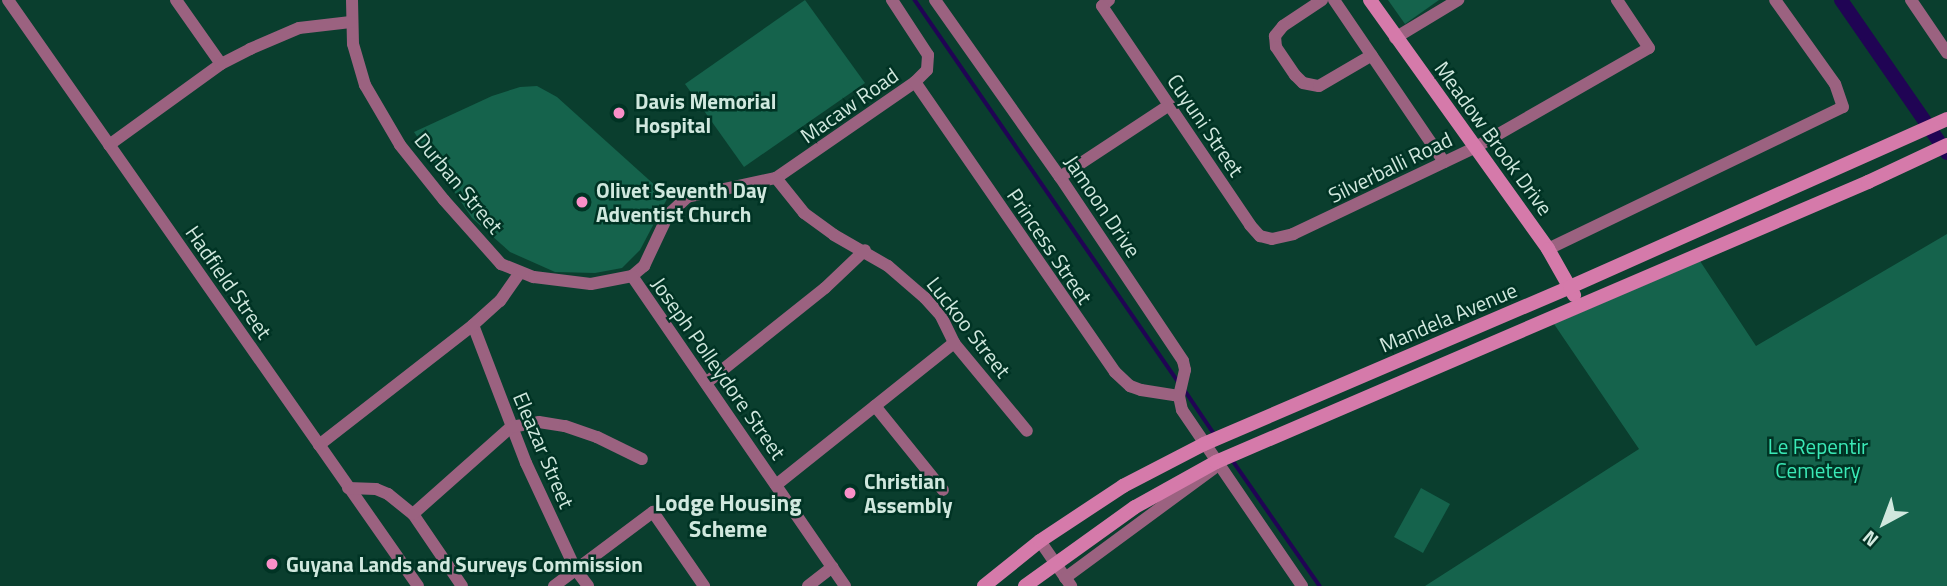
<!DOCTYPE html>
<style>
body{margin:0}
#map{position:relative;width:1947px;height:586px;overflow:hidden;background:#0a3e2e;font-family:"Titillium Web",sans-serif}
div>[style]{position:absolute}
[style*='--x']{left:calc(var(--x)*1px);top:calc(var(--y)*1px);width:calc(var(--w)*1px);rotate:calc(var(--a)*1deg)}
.green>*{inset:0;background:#15634c}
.stream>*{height:3.5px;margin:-1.75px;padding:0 1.75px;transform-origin:1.75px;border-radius:1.75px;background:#200454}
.canal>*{height:14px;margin:-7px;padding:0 7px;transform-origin:7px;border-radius:7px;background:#200454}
.street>*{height:12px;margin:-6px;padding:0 6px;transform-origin:6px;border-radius:6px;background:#9b6280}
.secondary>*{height:14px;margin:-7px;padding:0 7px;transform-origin:7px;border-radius:7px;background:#d57aaa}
.dots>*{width:19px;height:19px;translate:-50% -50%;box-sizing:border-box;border:4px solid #003324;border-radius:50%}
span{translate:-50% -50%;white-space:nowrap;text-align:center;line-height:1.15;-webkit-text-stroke:5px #003324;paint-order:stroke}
.poi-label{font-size:21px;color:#d0e8de;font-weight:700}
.left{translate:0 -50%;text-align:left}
.street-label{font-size:21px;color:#d0e8de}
.park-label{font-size:21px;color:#3ae9b6}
.neighbourhood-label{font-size:23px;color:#d0e8de;font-weight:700}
.north{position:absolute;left:1849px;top:488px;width:70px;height:70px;-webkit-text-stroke:5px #003324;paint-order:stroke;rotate:221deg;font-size:19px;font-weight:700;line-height:28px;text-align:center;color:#d0e8de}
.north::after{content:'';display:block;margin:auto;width:24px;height:32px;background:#d0e8de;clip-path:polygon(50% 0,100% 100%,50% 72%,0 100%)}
</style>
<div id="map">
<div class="green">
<div style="clip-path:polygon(805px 0,865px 83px,744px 167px,685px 84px)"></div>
<div style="clip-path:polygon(1388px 0,1439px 0,1405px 24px)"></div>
<div style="clip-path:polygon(537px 86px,557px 97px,668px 197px,640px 250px,622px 268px,595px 273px,555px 272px,510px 252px,472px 218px,414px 132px,492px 96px,520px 87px)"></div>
<div style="clip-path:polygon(1947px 234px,1947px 586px,1425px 586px,1639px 449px,1554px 324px,1700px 261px,1756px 346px)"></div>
<div style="clip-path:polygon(1421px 488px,1450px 504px,1423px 553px,1394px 537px)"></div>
</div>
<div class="stream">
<div style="--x:915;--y:0;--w:465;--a:55.4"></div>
<div style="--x:1184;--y:389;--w:55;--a:56"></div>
<div style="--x:1231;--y:458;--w:156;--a:55.2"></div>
</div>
<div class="canal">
<div style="--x:1841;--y:0;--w:186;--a:55.3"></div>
</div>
<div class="street">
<div style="--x:8;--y:0;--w:715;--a:55.02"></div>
<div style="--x:176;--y:0;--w:78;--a:54.9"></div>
<div style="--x:352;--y:0;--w:44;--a:88.7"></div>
<div style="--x:353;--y:44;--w:43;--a:73.7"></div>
<div style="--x:365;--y:85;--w:69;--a:59.7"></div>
<div style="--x:400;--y:145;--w:70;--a:51.3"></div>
<div style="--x:444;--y:200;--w:86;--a:48.3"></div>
<div style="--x:501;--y:264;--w:35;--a:22"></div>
<div style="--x:534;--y:277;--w:57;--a:7"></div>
<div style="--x:591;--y:284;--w:42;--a:-11"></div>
<div style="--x:632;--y:276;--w:16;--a:-40"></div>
<div style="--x:644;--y:266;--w:56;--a:-64.8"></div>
<div style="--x:668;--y:215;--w:26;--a:-43"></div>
<div style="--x:687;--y:197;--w:91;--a:-12.1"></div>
<div style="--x:776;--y:178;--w:169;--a:-34.6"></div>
<div style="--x:915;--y:82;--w:17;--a:-45"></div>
<div style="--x:927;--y:70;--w:15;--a:-86"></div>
<div style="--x:928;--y:55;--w:66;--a:-123.2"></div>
<div style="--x:935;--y:0;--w:217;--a:54.8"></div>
<div style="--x:1060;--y:177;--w:221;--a:56.2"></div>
<div style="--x:1183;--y:361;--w:9;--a:77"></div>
<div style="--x:1185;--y:370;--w:27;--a:103"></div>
<div style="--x:1179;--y:396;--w:14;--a:78"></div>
<div style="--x:1182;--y:410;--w:213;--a:55.7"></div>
<div style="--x:1109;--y:0;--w:9;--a:139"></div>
<div style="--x:1102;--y:6;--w:264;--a:55.9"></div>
<div style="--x:1250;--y:225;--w:15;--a:48"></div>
<div style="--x:1260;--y:236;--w:12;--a:14"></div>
<div style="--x:1272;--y:239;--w:22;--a:-13"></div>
<div style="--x:1293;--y:234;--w:203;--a:-25.4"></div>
<div style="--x:1476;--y:147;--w:199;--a:-29.8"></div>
<div style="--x:1649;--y:48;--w:58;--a:-123.7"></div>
<div style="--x:1322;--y:0;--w:47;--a:146.3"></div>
<div style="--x:1283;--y:26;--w:13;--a:129"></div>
<div style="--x:1275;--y:36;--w:11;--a:85"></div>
<div style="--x:1276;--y:47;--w:34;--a:56"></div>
<div style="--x:1295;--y:75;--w:11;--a:45"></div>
<div style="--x:1303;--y:83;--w:16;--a:11"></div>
<div style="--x:1319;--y:86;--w:61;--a:-30.3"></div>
<div style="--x:1334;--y:0;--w:196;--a:55.8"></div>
<div style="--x:1911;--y:0;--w:64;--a:55.8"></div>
<div style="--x:1395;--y:38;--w:74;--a:-31.1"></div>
<div style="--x:915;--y:82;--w:352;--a:55.4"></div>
<div style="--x:1115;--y:372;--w:21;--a:43"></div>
<div style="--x:1130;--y:386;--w:12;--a:20"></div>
<div style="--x:1141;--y:390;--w:38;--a:9"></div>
<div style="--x:109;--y:145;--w:138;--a:-35.9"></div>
<div style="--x:221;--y:64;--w:33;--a:-27"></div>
<div style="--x:250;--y:49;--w:53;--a:-23.2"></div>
<div style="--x:299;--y:28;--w:52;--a:-6.6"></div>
<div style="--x:1060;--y:177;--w:131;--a:-33.4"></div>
<div style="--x:776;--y:178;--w:45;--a:51.3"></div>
<div style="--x:804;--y:213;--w:37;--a:36"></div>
<div style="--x:834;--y:235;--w:62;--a:29.9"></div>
<div style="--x:888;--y:266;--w:49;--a:40.9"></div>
<div style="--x:925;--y:298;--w:24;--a:48"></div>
<div style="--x:941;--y:316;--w:30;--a:64"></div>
<div style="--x:954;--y:343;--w:114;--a:50.3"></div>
<div style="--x:1548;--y:249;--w:327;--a:-25.7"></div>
<div style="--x:1843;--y:107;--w:24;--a:-109"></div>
<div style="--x:1835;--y:84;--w:103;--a:-125.5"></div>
<div style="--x:632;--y:276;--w:376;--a:55.5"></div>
<div style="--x:473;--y:325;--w:148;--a:69"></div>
<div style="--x:526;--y:463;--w:118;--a:65"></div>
<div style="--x:576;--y:570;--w:20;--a:53"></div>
<div style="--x:706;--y:383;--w:152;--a:-38.6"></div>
<div style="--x:825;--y:288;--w:55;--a:-43.5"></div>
<div style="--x:875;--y:406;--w:108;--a:51"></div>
<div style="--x:319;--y:445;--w:195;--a:-37.9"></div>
<div style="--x:473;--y:325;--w:36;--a:-42"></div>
<div style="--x:500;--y:301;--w:35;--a:-55"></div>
<div style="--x:776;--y:485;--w:228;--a:-38.6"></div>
<div style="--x:348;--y:488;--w:28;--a:2"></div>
<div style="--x:376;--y:489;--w:13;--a:23"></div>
<div style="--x:388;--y:494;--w:32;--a:39"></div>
<div style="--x:413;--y:514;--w:87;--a:55.8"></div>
<div style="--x:413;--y:514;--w:131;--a:-41.6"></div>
<div style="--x:511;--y:427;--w:28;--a:-10"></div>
<div style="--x:539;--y:422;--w:26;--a:9"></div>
<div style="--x:565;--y:426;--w:34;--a:19"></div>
<div style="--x:597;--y:437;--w:50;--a:26.1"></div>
<div style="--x:1040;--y:541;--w:55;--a:55.4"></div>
<div style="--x:1065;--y:578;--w:184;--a:-36.4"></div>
<div style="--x:554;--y:586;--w:124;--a:-36.8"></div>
<div style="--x:653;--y:512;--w:90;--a:55.4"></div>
<div style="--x:808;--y:586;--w:31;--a:-38"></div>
</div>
<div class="secondary">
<div style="--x:1370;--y:0;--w:306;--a:54.4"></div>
<div style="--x:1548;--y:249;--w:53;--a:60.5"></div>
<div style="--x:984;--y:586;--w:72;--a:-38.8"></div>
<div style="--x:1040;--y:541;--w:100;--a:-33.5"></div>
<div style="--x:1123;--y:486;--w:91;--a:-27.4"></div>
<div style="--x:1204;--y:444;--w:398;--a:-23.2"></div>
<div style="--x:1570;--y:287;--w:413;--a:-24"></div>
<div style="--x:1025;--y:586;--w:135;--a:-35.7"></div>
<div style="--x:1135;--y:507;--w:93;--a:-29.1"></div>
<div style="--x:1216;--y:462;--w:710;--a:-23.24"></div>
<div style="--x:1868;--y:182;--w:87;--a:-25.1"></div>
</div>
<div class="dots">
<div style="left:619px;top:113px;background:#fa8fc8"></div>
<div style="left:582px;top:202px;background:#fa8fc8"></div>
<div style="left:850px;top:493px;background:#fa8fc8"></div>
<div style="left:272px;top:564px;background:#fa8fc8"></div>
</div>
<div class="poi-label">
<span class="left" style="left:635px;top:113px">Davis Memorial<br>Hospital</span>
<span class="left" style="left:596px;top:202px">Olivet Seventh Day<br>Adventist Church</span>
<span class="left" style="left:864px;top:493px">Christian<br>Assembly</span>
<span class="left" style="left:286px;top:564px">Guyana Lands and Surveys Commission</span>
</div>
<div class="street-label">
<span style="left:849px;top:105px;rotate:-35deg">Macaw Road</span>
<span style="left:1206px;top:125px;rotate:56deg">Cuyuni Street</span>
<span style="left:1494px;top:138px;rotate:54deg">Meadow Brook Drive</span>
<span style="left:1390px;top:167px;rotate:-26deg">Silverballi Road</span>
<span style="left:459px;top:183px;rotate:50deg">Durban Street</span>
<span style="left:1103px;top:206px;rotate:56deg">Jamoon Drive</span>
<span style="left:1050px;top:246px;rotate:56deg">Princess Street</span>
<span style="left:229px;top:282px;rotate:55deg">Hadfield Street</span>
<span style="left:1448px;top:317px;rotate:-23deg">Mandela Avenue</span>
<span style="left:969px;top:327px;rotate:52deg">Luckoo Street</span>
<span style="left:719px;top:368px;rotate:55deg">Joseph Polleydore Street</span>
<span style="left:544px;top:450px;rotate:67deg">Eleazar Street</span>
</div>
<div class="park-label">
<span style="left:1818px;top:458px">Le Repentir<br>Cemetery</span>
</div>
<div class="neighbourhood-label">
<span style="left:728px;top:516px">Lodge Housing<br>Scheme</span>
</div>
<div class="north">N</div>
</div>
